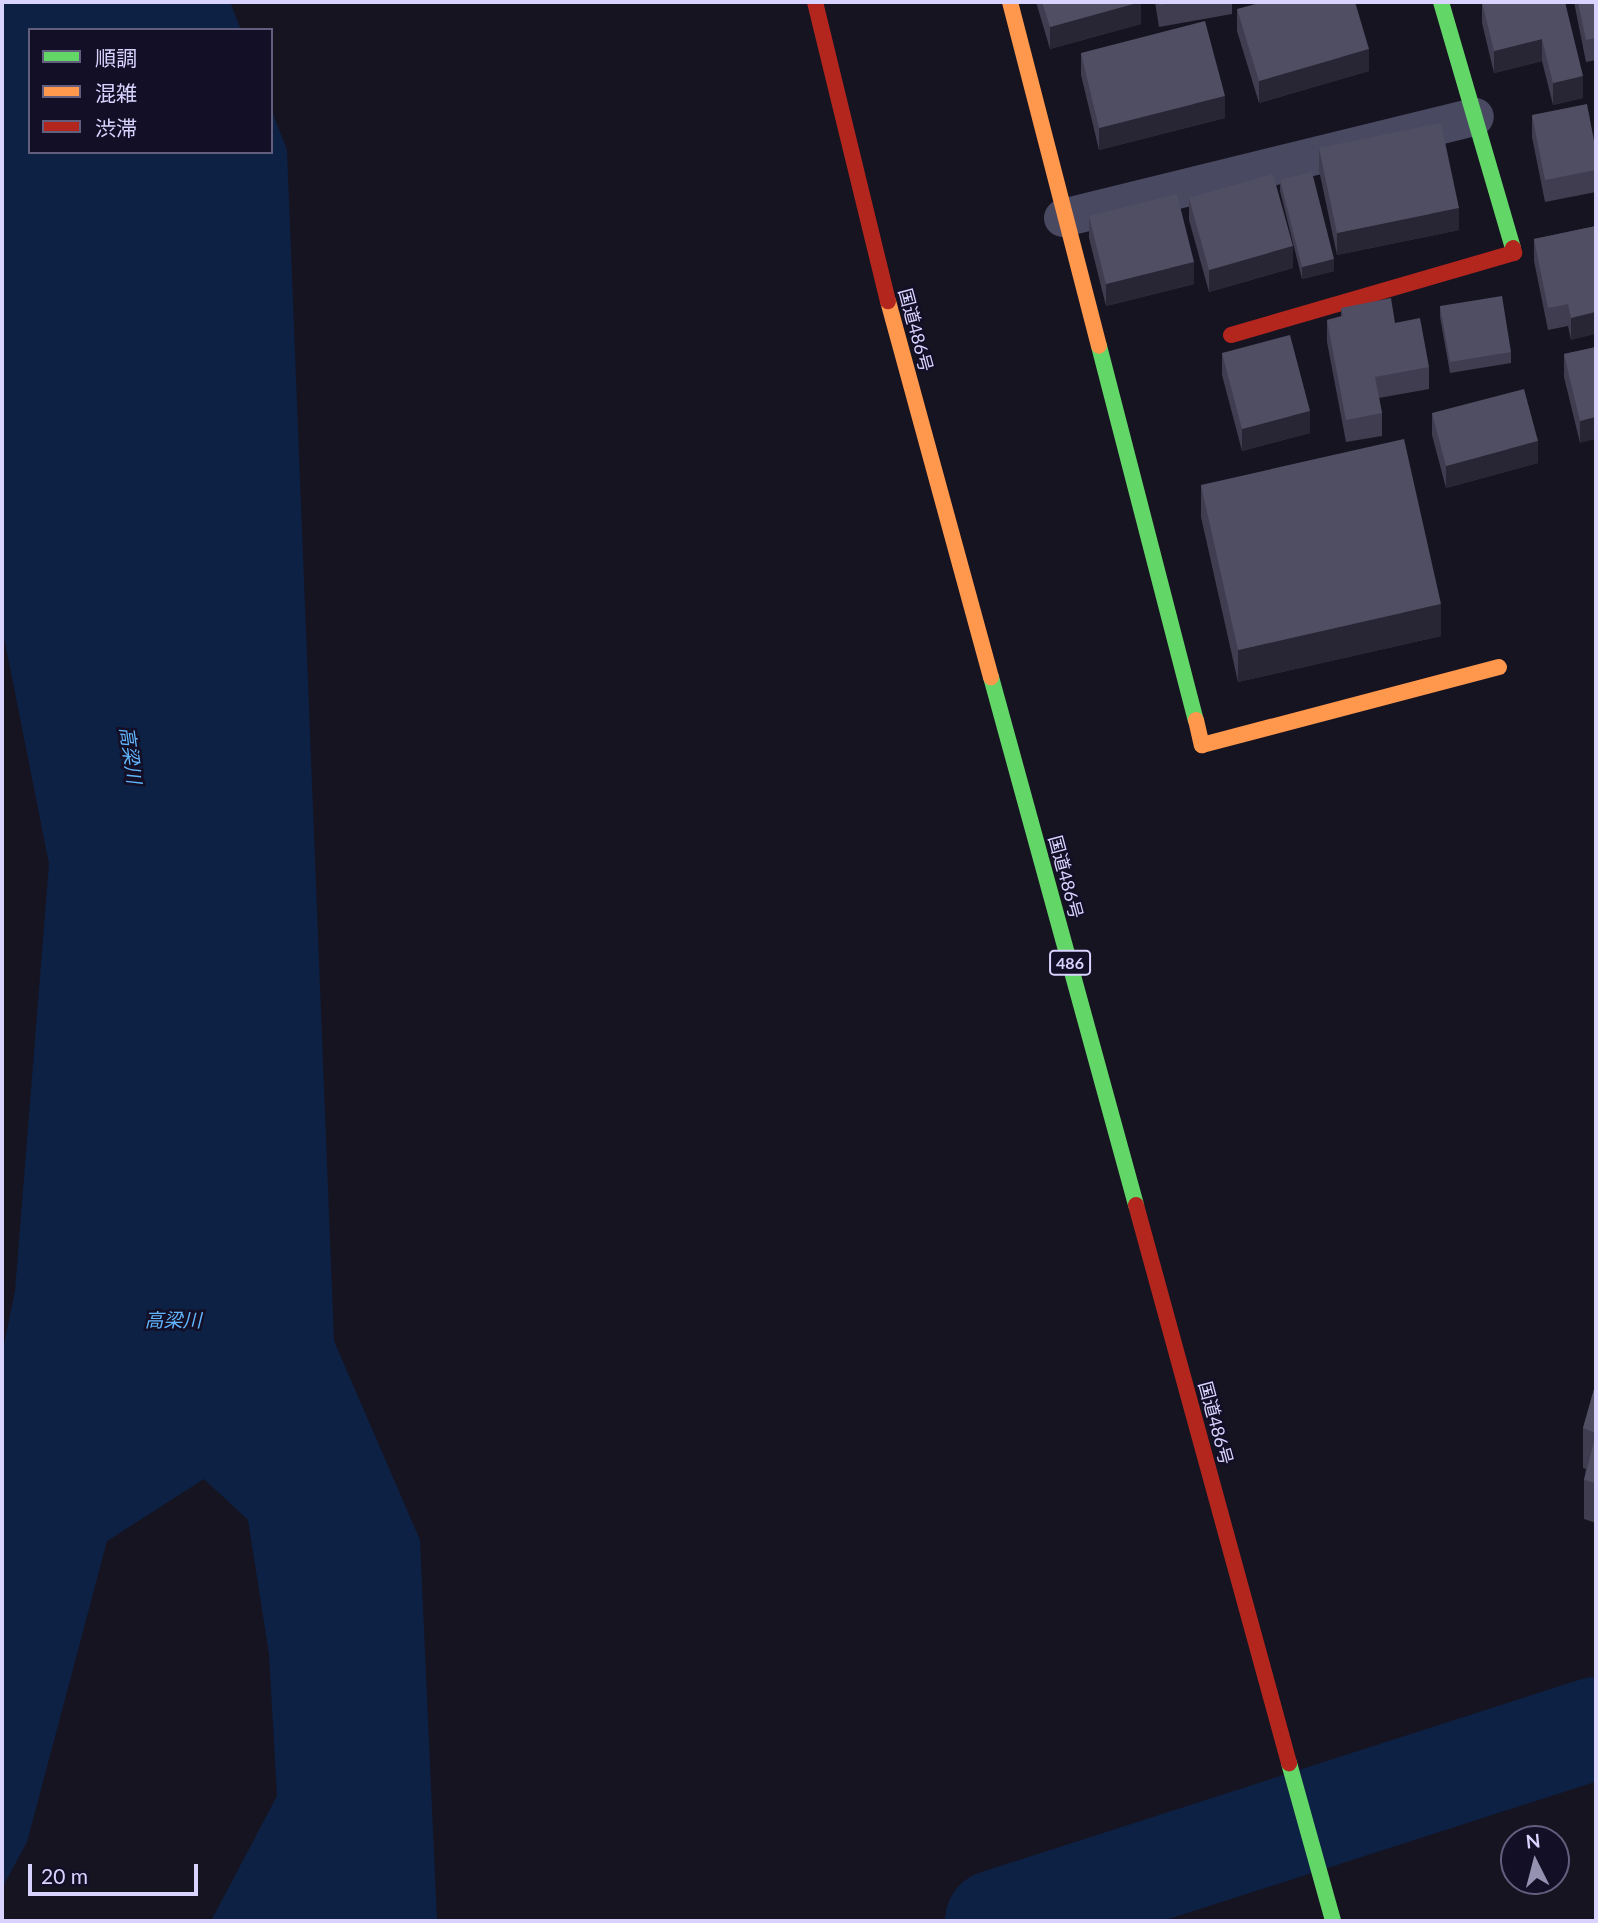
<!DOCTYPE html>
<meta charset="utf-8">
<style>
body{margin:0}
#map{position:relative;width:1598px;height:1923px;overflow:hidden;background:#161421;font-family:Lato,"Noto Sans JP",sans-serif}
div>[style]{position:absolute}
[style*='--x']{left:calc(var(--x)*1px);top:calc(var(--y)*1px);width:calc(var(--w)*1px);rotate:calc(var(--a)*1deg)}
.water>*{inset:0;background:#0d2144}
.river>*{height:102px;margin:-51px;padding:0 51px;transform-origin:51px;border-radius:51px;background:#0d2144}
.street>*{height:38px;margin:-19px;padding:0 19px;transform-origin:19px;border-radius:19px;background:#4a4962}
.fast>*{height:16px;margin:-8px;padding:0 8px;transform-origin:8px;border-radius:8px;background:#63d668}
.slow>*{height:16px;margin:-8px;padding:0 8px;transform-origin:8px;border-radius:8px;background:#ff974d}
.jam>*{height:16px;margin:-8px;padding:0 8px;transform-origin:8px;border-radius:8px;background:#b3261e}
.wall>*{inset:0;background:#403d50}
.shaded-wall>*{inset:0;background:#282635}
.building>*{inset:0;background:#504e63}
span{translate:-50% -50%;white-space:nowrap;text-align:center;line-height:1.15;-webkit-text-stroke:5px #130f26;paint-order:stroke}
.shield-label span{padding:2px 5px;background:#130f26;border:2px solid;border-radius:5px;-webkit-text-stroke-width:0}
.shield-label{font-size:16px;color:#d9d4ff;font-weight:700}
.street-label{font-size:18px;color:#d9d4ff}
.water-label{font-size:19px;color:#62b6ff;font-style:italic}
.frame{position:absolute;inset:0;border:4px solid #d9d4ff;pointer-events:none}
.legend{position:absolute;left:28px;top:28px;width:245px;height:126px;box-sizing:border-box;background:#130f26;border:2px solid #625e7d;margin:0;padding:9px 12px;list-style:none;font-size:21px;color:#d9d4ff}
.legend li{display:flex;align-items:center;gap:14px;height:35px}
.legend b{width:35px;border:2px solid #625e7d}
.north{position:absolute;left:1500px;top:1825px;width:70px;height:70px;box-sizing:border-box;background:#130f26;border:2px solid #625e7d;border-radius:50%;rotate:354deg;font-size:19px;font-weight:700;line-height:28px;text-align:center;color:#d9d4ff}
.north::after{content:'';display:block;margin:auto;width:24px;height:32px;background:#9591b1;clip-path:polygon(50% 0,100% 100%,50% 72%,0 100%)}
.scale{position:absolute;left:28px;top:1864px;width:170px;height:32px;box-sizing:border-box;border:4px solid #d9d4ff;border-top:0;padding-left:9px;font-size:21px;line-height:24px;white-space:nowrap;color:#d9d4ff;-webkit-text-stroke:5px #130f26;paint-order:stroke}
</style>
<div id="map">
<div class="water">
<div style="clip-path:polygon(2px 2px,230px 2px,241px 30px,30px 30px,30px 152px,271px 152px,271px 109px,287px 150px,334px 1341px,420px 1540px,437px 1921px,211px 1921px,277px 1796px,269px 1654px,248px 1520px,204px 1479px,107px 1541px,27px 1842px,2px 1888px,2px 1354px,15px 1291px,49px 864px,2px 627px)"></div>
</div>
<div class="river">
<div style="--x:996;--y:1921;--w:630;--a:-17.83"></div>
</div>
<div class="street">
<div style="--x:1063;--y:218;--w:424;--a:-13.8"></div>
</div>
<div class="fast">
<div style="--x:1441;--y:2;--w:256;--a:73.7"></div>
<div style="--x:1099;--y:346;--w:386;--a:75.5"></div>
<div style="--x:991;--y:677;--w:548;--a:74.64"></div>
<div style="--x:1289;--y:1763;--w:164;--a:74.4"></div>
</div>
<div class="slow">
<div style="--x:1010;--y:2;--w:355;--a:75.5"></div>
<div style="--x:888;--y:301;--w:390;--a:74.7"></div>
<div style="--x:1196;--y:720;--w:26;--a:77"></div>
<div style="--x:1202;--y:745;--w:307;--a:-14.7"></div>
</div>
<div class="jam">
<div style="--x:815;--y:2;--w:308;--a:76.3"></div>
<div style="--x:1231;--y:335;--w:295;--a:-16.2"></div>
<div style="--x:1514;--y:253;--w:5;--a:-101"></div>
<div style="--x:1136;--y:1205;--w:579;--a:74.67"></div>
</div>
<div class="wall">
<div style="clip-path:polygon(1036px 2px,1140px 2px,1141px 24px,1050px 49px)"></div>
<div style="clip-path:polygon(1155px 2px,1232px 2px,1232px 14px,1159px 27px)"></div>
<div style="clip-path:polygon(1482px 2px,1565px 2px,1583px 98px,1553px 105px,1542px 61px,1494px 73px,1482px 23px)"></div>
<div style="clip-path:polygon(1574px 2px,1596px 2px,1596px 60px,1586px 62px)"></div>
<div style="clip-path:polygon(1237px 9px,1369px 71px,1259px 103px,1237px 31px)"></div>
<div style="clip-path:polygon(1081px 53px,1225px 118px,1099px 150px,1081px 75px)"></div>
<div style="clip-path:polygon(1532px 115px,1596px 170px,1596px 192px,1545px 202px,1532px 137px)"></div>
<div style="clip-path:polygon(1319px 148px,1459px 230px,1337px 255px,1319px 170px)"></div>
<div style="clip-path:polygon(1280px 180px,1334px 271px,1302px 279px,1280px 191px)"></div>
<div style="clip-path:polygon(1189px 198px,1293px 268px,1209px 292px,1189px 220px)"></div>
<div style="clip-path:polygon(1089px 216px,1194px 284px,1106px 306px,1089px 238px)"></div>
<div style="clip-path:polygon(1596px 226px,1571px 340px,1568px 326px,1548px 330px,1534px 261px,1534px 239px)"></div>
<div style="clip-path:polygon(1440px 306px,1511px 352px,1511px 363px,1450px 373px,1440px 317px)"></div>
<div style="clip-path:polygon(1341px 308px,1395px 323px,1429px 367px,1429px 389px,1379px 398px,1382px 413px,1382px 436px,1346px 442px,1327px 342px,1327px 320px,1341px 316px)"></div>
<div style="clip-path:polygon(1596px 347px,1580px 443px,1564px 377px,1564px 354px)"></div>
<div style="clip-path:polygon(1222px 353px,1310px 433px,1242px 451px,1222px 375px)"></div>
<div style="clip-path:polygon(1432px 413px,1538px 463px,1446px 488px,1432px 435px)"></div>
<div style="clip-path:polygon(1201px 485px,1441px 636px,1238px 682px,1201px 517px)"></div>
<div style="clip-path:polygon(1596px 1382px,1596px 1523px,1584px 1519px,1584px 1480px,1586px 1469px,1583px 1468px,1583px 1428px)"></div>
</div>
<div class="shaded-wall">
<div style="clip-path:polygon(1141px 2px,1141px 24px,1050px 49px,1050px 27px)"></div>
<div style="clip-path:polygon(1542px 39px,1542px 61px,1494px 73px,1494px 51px)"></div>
<div style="clip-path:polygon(1369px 49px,1369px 71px,1259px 103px,1259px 81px)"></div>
<div style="clip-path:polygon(1583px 76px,1583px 98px,1553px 105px,1553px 83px)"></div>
<div style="clip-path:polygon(1225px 96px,1225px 118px,1099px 150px,1099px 128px)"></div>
<div style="clip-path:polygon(1459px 208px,1459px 230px,1337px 255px,1337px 233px)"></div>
<div style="clip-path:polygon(1293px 246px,1293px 268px,1209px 292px,1209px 270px)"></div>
<div style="clip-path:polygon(1334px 259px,1334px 271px,1302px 279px,1302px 267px)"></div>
<div style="clip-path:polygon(1194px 262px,1194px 284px,1106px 306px,1106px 284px)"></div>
<div style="clip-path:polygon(1596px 312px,1596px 334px,1571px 340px,1571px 318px)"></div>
<div style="clip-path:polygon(1310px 411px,1310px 433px,1242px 451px,1242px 429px)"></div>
<div style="clip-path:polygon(1596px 417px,1596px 439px,1580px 443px,1580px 421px)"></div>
<div style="clip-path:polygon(1538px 441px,1538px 463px,1446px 488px,1446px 466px)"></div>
<div style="clip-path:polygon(1441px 604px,1441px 636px,1238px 682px,1238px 650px)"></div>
</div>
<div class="building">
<div style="clip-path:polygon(1042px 2px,1140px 2px,1050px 27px)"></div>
<div style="clip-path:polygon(1159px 2px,1178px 2px,1159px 5px)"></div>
<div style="clip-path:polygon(1263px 2px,1355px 2px,1369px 49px,1259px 81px,1237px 9px)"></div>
<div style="clip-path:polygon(1482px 2px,1565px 2px,1583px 76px,1553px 83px,1542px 39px,1494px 51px)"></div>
<div style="clip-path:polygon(1578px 2px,1596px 2px,1596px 38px,1586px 40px)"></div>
<div style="clip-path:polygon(1205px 21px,1225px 96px,1099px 128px,1081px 53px)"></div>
<div style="clip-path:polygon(1587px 104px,1596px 151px,1596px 170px,1545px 180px,1532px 115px)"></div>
<div style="clip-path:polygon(1441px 123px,1459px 208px,1337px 233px,1319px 148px)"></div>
<div style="clip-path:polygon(1312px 172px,1334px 259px,1302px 267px,1280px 180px)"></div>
<div style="clip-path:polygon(1273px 174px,1293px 246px,1209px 270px,1189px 198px)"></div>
<div style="clip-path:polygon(1177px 194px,1194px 262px,1106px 284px,1089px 216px)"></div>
<div style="clip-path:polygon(1596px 226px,1596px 312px,1571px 318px,1568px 304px,1548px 308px,1534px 239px)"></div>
<div style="clip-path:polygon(1502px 296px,1511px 352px,1450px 362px,1440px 306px)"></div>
<div style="clip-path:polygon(1391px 298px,1395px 323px,1420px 318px,1429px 367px,1375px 377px,1382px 413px,1346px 420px,1327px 320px,1343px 316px,1341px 308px)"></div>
<div style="clip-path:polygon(1290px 335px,1310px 411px,1242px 429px,1222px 353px)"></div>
<div style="clip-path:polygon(1596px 347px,1596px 417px,1580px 421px,1564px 354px)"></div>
<div style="clip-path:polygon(1524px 389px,1538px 441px,1446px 466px,1432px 413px)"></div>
<div style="clip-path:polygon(1404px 439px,1441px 604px,1238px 650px,1201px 485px)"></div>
<div style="clip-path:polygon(1596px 1382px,1596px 1433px,1583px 1428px)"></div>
<div style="clip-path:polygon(1596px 1434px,1596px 1483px,1584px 1480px)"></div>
</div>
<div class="shield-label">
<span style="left:1070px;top:963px">486</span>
</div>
<div class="street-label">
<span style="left:916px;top:330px;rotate:75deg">国道486号</span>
<span style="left:1066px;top:877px;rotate:75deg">国道486号</span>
<span style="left:1216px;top:1423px;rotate:75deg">国道486号</span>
</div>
<div class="water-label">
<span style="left:131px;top:755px;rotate:82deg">高梁川</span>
<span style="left:173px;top:1320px">高梁川</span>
</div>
<div class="frame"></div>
<ul class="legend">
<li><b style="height:9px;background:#63d668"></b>順調</li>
<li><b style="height:9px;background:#ff974d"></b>混雑</li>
<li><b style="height:9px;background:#b3261e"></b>渋滞</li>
</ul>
<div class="north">N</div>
<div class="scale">20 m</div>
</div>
